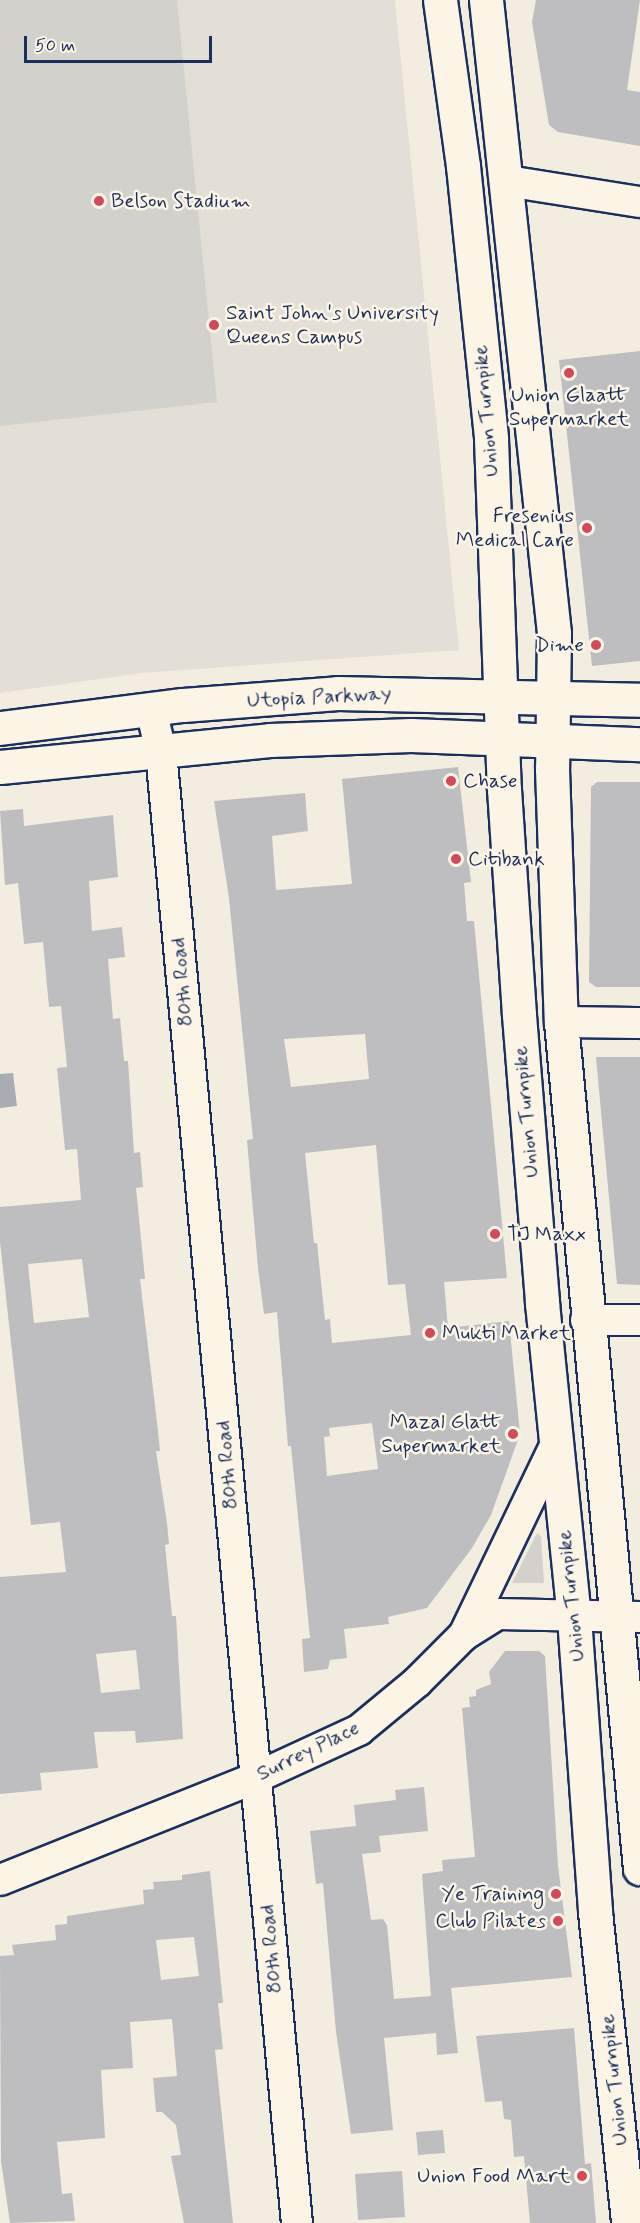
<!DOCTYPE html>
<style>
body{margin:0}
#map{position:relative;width:640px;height:2223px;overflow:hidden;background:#f3ede0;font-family:Mynerve,sans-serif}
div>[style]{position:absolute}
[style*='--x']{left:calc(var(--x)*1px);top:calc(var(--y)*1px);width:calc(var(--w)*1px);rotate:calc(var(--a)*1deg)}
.built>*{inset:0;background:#e3dfd6}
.green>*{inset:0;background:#d3d1cc}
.water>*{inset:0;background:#a9acb3}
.building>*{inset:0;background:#bebec0}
.roads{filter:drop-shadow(2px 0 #1b2f5e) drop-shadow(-2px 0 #1b2f5e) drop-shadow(0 2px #1b2f5e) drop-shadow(0 -2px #1b2f5e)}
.minor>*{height:30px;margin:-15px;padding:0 15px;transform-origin:15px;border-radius:15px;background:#fcf5e5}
.major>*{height:33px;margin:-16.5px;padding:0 16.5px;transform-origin:16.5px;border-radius:16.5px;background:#fcf5e5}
.dots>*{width:16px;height:16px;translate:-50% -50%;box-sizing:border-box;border:3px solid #fcf5e5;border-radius:50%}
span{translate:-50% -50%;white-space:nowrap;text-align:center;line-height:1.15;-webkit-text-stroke:5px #fcf5e5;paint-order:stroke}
.poi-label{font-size:21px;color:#1b2f5e}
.left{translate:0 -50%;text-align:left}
.right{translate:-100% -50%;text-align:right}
.street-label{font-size:21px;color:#1b2f5e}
.scale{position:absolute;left:24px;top:36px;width:188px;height:27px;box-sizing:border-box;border:3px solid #1b2f5e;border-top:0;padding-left:8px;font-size:18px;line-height:21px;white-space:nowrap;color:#1b2f5e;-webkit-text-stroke:4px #fcf5e5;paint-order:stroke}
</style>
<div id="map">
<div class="built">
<div style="clip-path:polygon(0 0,395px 0,459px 650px,142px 673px,0 693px)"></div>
</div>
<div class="green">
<div style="clip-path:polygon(0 0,177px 0,217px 402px,0 426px)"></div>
<div style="clip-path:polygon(537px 1533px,541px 1536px,544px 1583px,512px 1583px)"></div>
</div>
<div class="water">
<div style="clip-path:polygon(13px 1073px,17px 1106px,0 1108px,0 1074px)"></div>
</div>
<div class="building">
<div style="clip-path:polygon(536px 0,640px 0,627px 90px,640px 92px,640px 146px,558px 132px,549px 125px,532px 22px)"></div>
<div style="clip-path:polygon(640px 351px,640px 661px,592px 666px,559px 360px)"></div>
<div style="clip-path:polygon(evenodd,458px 767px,471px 882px,464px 883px,467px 921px,474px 921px,507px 1278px,444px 1282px,448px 1328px,509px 1321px,520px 1434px,491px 1515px,472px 1548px,427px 1608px,388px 1617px,389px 1624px,344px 1629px,347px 1658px,330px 1660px,328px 1669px,304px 1672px,302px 1639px,310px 1638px,291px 1446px,288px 1446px,277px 1312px,264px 1314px,258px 1268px,247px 1140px,253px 1139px,249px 1099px,229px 898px,214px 801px,305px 793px,308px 831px,272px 836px,276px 890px,352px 884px,342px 779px,458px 767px,365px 1034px,369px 1079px,291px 1087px,284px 1039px,365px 1034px,458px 767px,376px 1145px,388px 1285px,405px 1284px,411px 1335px,332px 1343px,330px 1319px,325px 1320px,317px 1243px,314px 1243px,305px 1153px,376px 1145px,458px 767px,372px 1423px,378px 1469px,327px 1476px,324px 1437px,330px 1436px,329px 1428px,372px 1423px)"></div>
<div style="clip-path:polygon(597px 782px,640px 782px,640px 987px,596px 987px,589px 982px,591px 787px)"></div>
<div style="clip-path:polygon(evenodd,23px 809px,24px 826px,113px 815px,118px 877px,89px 881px,92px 931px,122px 927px,125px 957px,108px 959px,113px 1019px,120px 1018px,124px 1061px,128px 1061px,134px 1153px,140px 1152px,143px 1187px,136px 1188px,145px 1279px,140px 1279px,158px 1431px,160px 1451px,156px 1451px,167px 1523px,169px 1544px,165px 1545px,172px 1616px,176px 1616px,183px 1739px,136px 1743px,135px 1731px,94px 1732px,98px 1768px,40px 1773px,42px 1790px,0 1794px,0 1577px,66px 1572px,60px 1522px,31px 1525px,0 1242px,0 1207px,81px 1200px,77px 1149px,65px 1150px,57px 1068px,67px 1067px,61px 1006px,49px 1007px,43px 942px,24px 944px,18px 883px,5px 885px,0 811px,23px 809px,82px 1259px,89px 1317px,34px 1323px,28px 1264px,82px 1259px,23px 809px,136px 1650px,140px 1689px,101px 1693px,96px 1654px,136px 1650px)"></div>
<div style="clip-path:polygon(596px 1057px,640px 1057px,640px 1285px,617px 1284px)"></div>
<div style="clip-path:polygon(505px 1651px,539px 1651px,545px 1656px,558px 1866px,572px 1977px,451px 1988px,458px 2053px,437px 2055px,436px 2033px,384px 2038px,393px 2130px,351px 2134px,336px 2032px,323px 1883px,316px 1884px,310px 1831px,356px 1826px,354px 1805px,396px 1800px,395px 1790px,424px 1787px,428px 1831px,379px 1836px,381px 1852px,362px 1854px,371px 1920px,383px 1919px,387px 1925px,394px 1999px,431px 1996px,422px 1874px,443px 1871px,442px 1860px,475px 1857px,462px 1708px,470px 1707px,469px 1697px,476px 1696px,476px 1690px,491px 1684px,489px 1672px)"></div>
<div style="clip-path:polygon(evenodd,210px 1871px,223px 2003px,218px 2003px,223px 2049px,215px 2050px,233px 2223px,184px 2223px,171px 2156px,181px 2155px,176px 2125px,162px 2112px,156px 2112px,153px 2078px,177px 2076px,172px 2019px,130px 2022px,133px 2068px,101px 2070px,105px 2138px,57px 2142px,62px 2194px,72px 2193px,75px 2221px,10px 2223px,1px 2161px,0 1956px,14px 1955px,12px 1945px,56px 1940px,55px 1925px,67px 1924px,67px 1916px,144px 1904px,143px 1890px,154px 1889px,153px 1882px,182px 1880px,182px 1875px,210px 1871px,194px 1937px,199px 1976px,161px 1980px,156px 1940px,194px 1937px)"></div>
<div style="clip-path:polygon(574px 2028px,585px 2164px,591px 2163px,596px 2223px,530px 2223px,524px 2156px,514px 2157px,511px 2120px,504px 2119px,502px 2101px,485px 2102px,476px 2036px)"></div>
<div style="clip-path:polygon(443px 2130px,445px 2153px,418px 2155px,416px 2132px)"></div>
<div style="clip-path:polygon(402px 2171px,405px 2217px,358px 2220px,355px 2174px)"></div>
</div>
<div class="roads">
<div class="minor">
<div style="--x:507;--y:181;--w:135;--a:9"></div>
<div style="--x:151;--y:709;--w:44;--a:76.9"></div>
<div style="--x:161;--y:752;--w:1477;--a:84.72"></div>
<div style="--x:561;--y:1022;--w:79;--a:0.7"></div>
<div style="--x:586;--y:1320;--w:54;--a:0"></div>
<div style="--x:464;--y:1635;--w:40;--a:-32"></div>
<div style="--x:498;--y:1614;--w:142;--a:1.2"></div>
<div style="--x:0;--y:1880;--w:275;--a:-21.8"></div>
<div style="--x:255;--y:1778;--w:115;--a:-24.8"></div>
<div style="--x:359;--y:1730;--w:75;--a:-39.6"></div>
<div style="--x:417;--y:1682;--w:66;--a:-45"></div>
<div style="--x:464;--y:1635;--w:210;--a:-64.3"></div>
</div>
<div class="major">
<div style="--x:440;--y:0;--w:168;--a:82.1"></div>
<div style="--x:463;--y:166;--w:274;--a:84.1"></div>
<div style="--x:491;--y:439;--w:350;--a:87.9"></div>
<div style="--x:504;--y:789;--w:226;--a:86.2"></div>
<div style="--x:519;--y:1015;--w:289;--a:85.4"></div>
<div style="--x:542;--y:1303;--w:316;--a:84.2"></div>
<div style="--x:574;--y:1617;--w:296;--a:85.9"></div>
<div style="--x:595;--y:1912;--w:313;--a:83.9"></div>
<div style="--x:486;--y:0;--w:637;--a:83.87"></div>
<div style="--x:554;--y:633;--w:136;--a:90.8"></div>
<div style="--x:552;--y:769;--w:253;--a:88"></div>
<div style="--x:561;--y:1022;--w:850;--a:84.67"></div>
<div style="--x:0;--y:728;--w:184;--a:-7.2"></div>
<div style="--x:183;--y:705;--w:155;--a:-4.4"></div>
<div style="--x:338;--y:693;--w:302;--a:1.3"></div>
<div style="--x:0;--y:767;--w:271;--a:-5.7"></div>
<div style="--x:270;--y:740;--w:141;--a:-2"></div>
<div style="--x:411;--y:735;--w:229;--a:2.3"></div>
</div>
</div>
<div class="dots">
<div style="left:99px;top:201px;background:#d1495b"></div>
<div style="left:214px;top:325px;background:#d1495b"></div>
<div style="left:569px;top:373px;background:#d1495b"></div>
<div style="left:587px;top:528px;background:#d1495b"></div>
<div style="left:596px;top:645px;background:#d1495b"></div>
<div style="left:451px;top:781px;background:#d1495b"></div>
<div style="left:456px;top:859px;background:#d1495b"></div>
<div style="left:495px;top:1234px;background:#d1495b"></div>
<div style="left:430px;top:1333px;background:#d1495b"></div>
<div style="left:513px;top:1434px;background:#d1495b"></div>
<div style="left:556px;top:1894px;background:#d1495b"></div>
<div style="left:558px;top:1921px;background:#d1495b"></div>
<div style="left:582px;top:2176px;background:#d1495b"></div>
</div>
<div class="poi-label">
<span class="left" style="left:111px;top:201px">Belson Stadium</span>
<span class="left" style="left:226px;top:325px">Saint John's University<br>Queens Campus</span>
<span style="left:569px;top:407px">Union Glaatt<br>Supermarket</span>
<span class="right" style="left:574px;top:528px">Fresenius<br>Medical Care</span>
<span class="right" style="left:584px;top:645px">Dime</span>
<span class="left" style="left:463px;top:781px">Chase</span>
<span class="left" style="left:468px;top:859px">Citibank</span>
<span class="left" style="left:507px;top:1234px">TJ Maxx</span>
<span class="left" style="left:442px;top:1333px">Mukti Market</span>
<span class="right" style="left:501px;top:1434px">Mazal Glatt<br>Supermarket</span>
<span class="right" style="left:544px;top:1894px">Ye Training</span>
<span class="right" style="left:546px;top:1921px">Club Pilates</span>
<span class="right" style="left:570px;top:2176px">Union Food Mart</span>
</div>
<div class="street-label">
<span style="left:486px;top:411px;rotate:-95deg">Union Turnpike</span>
<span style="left:319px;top:697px;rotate:-3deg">Utopia Parkway</span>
<span style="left:182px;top:982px;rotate:-95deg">80th Road</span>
<span style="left:526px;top:1112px;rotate:-95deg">Union Turnpike</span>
<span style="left:227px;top:1465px;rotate:-95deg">80th Road</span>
<span style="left:571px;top:1596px;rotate:-96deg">Union Turnpike</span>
<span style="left:308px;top:1751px;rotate:-26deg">Surrey Place</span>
<span style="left:271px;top:1949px;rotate:-95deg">80th Road</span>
<span style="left:614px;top:2080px;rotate:-96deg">Union Turnpike</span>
</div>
<div class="scale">50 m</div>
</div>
